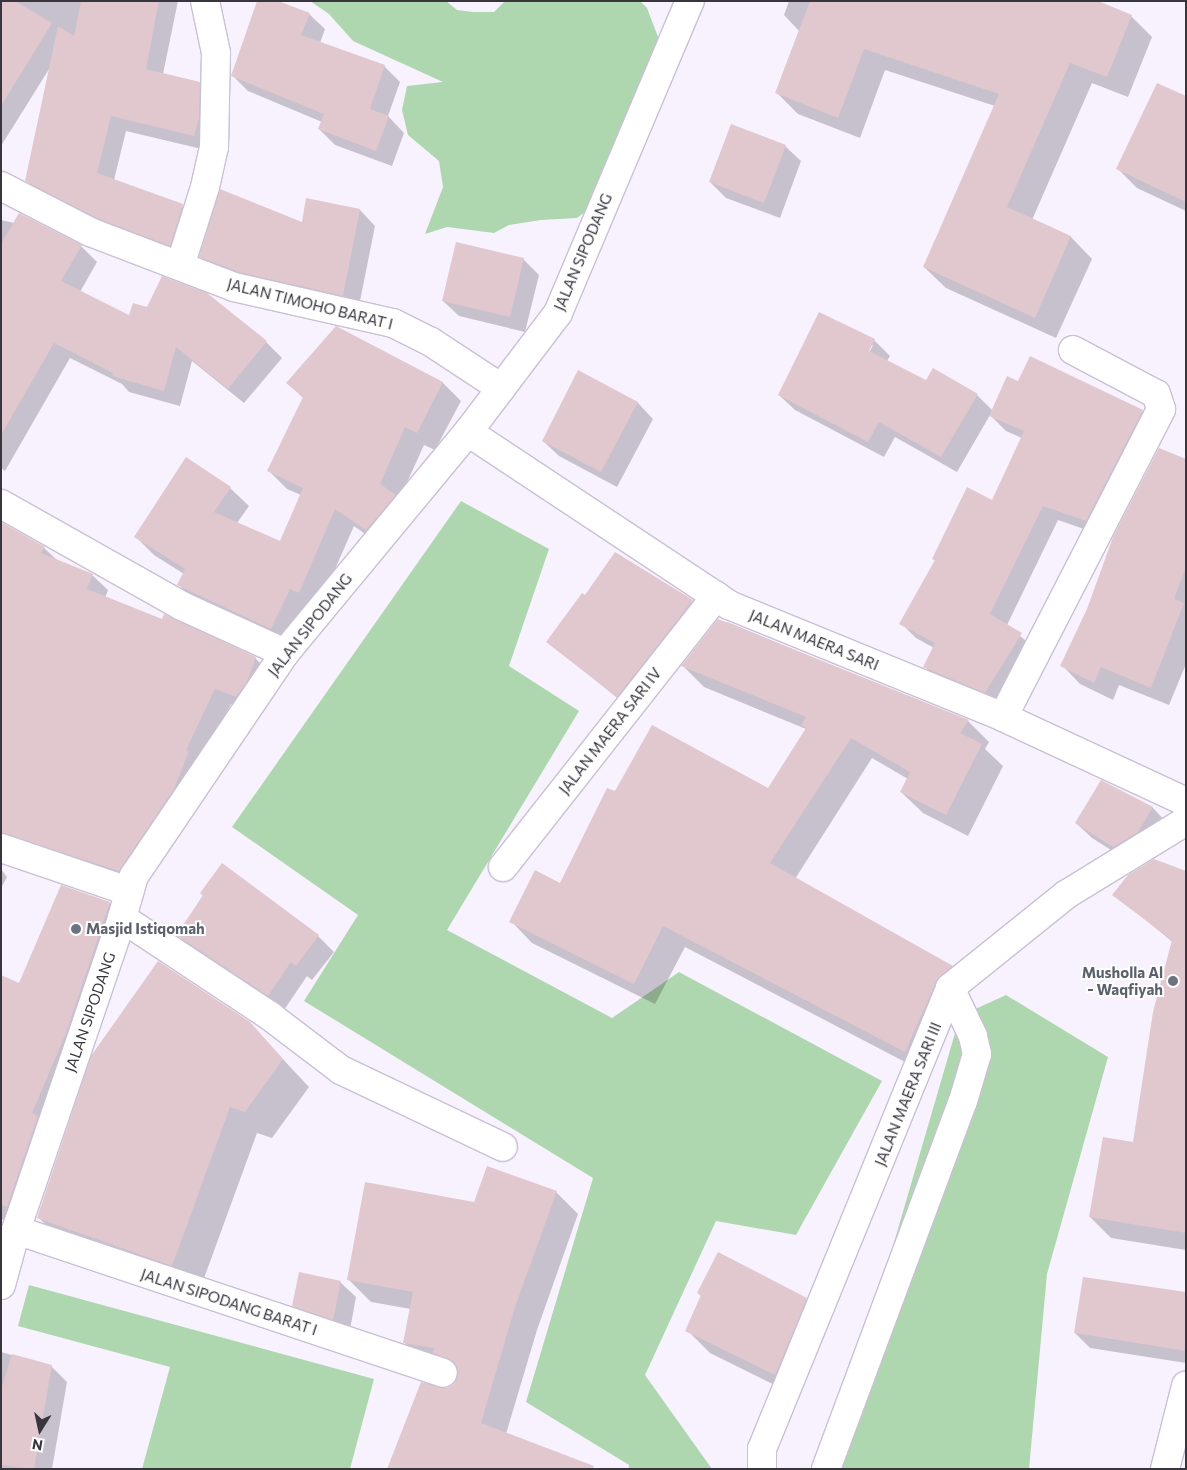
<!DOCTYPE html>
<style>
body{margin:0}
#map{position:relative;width:1187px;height:1470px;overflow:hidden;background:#f8f2ff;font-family:Commissioner,sans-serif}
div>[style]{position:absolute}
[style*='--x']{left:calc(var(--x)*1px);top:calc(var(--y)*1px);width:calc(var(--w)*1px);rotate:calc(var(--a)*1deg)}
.green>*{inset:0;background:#afd7af}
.shadow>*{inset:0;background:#0003}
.building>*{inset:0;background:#e1c7ce}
.roads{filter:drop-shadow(1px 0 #c9c0d4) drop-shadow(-1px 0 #c9c0d4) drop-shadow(0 1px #c9c0d4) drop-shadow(0 -1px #c9c0d4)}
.street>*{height:28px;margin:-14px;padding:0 14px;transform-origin:14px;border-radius:14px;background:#fff}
.dots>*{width:14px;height:14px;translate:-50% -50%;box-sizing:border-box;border:2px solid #fff;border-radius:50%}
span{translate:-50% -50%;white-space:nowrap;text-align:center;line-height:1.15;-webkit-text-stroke:4px #fff;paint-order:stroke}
.street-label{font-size:15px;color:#39353d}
.worship-label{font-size:15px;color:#5b616d;font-weight:700}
.left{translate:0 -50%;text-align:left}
.right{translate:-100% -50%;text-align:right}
.frame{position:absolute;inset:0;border:2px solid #39353d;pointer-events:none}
.north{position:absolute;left:15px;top:1405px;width:50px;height:50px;-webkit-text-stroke:4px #fff;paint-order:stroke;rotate:190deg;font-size:14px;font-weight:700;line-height:20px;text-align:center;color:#39353d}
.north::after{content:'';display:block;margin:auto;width:18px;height:22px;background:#39353d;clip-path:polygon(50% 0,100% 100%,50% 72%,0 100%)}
</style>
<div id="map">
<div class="green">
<div style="clip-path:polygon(310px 1px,446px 1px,457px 10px,473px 12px,494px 12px,505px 1px,640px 1px,647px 8px,663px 50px,599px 202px,577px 218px,541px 220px,509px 225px,494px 233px,447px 227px,425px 234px,443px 187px,439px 161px,408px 135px,402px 110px,407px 86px,443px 82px,353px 41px,329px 14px)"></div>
<div style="clip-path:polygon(461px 501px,549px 549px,509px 666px,579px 711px,447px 930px,612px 1018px,679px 972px,882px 1081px,796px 1235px,716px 1221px,645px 1375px,712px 1469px,629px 1469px,629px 1465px,526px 1402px,593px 1178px,304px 1001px,358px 915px,232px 827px)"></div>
<div style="clip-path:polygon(1006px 995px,1108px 1057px,1047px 1274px,1029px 1469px,828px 1469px,960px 1016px)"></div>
<div style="clip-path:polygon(29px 1285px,374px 1379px,350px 1469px,142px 1469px,170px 1367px,18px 1326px)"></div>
</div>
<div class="shadow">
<div style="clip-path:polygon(1px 1px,178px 1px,163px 74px,199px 83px,215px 98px,210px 151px,126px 131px,114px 180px,182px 206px,198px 221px,186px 261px,43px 196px,27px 181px,51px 66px,1px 146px)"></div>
<div style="clip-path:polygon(789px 1px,1131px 16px,1152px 37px,1128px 97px,1092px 83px,1032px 220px,1071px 237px,1092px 259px,1056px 338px,946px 288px,924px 267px,995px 106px,885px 70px,860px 138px,798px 114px,777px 93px,800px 32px,784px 15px)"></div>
<div style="clip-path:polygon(309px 14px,325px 29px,320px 43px,384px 66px,400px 82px,388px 116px,404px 133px,392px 166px,335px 145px,319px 129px,322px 122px,248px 91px,233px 76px)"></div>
<div style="clip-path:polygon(1186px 98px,1186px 211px,1137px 188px,1118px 169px)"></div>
<div style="clip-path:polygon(785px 146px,801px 161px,780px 218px,726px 198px,710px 182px)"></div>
<div style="clip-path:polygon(360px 210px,375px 226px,358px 311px,216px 272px,201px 257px,303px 223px)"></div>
<div style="clip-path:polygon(1px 220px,53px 232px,81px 246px,97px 262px,80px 292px,130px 317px,266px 342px,282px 358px,244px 403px,192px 361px,180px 406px,129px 392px,122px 384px,70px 358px,5px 471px,1px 468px)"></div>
<div style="clip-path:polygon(523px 259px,539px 275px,525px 332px,459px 316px,443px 301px)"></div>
<div style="clip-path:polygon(336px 328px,443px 383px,461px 401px,435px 450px,424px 445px,399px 500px,385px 548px,354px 526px,317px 610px,289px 647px,197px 603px,179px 585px,184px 574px,154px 555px,135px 536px,230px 488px,249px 506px,237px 523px,280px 542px,301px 495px,287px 489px,268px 470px,304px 399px,288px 383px)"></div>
<div style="clip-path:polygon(evenodd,874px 340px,890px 356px,887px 361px,926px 381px,977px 395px,993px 411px,1018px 382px,1142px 411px,1157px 426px,1101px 535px,1058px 520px,1007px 625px,1036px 649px,1001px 707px,940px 682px,925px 667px,934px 648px,916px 638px,901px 623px,936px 561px,933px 559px,993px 501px,1022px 438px,1006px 431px,990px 415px,957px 472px,895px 437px,884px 457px,795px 410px,779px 395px,874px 340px,871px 345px,873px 345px,867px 357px,871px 345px)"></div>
<div style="clip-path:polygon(579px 372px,638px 403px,653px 419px,617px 487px,559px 456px,543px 441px)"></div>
<div style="clip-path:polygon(1186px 460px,1186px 664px,1169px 705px,1119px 685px,1113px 700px,1080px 684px,1062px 665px,1088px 610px)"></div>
<div style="clip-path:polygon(1px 524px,44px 548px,58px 561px,92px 575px,108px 590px,105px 598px,255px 658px,271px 674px,252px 712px,231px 704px,135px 886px,2px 858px,1px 865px)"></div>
<div style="clip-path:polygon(692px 601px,705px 615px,631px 709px,548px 642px)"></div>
<div style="clip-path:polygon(727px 622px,968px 721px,989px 742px,985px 749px,1003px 766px,968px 836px,923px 813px,901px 792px,908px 779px,872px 758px,795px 879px,952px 967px,973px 988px,958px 1001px,926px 1073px,685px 947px,655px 1004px,532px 943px,511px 921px,560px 885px,615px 793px,768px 789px,806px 729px,704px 687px,683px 666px)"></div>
<div style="clip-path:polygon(1102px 782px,1153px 808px,1168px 824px,1130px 862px,1092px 838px,1076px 823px)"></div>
<div style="clip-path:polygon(222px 865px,318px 936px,334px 952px,312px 980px,307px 976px,284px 1010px,193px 951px,178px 935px)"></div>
<div style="clip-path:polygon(1px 869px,7px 877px,1px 888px)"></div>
<div style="clip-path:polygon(1186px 872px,1186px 953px,1114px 894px)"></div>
<div style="clip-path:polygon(110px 903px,125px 918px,21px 1225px,1px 1219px,1px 976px,20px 985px)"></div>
<div style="clip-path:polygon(1186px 958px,1186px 1250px,1111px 1238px,1090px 1217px,1134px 1143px)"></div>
<div style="clip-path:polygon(249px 1023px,309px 1087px,272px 1138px,257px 1133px,199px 1292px,65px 1244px,38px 1217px)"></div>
<div style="clip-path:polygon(556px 1192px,578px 1214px,537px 1330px,506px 1434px,596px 1469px,388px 1469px,447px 1389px,455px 1385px,458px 1376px,426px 1364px,404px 1342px,411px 1309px,371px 1302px,349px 1280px,475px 1203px)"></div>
<div style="clip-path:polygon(340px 1282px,356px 1297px,349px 1335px,310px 1322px,294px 1306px)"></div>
<div style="clip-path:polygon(698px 1293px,806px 1299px,829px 1322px,799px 1397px,710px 1353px,687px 1330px,702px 1297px)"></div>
<div style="clip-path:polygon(1186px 1293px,1186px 1363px,1090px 1348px,1075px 1333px)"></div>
<div style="clip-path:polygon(1px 1352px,51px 1366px,67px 1382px,52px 1469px,1px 1469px)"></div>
</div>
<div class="building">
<div style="clip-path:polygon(1px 1px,15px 1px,52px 23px,1px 106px)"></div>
<div style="clip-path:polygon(81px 1px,159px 1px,146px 69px,200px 82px,199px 118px,194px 136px,111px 116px,97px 173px,183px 204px,170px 246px,96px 218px,25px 181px,58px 26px,74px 36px)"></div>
<div style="clip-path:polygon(257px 1px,278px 1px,310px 13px,301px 35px,385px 65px,370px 109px,389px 116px,376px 151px,318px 129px,324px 114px,231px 76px)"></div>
<div style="clip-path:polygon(810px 1px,1098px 1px,1132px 15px,1107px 77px,1070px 63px,1007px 207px,1071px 236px,1035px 318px,923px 267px,999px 94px,864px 49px,838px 118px,775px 93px)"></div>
<div style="clip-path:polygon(1157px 83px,1186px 96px,1186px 202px,1116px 169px)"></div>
<div style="clip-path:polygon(731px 124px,786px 145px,764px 203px,709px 182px)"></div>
<div style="clip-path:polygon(220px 189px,302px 222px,306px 198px,360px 209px,343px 296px,239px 272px,199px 257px)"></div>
<div style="clip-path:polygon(19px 213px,82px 245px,61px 281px,129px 315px,133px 303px,147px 307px,162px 276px,207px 293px,267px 341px,228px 389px,176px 347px,164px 391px,112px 376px,113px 373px,54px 343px,1px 435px,1px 244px)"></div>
<div style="clip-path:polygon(456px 242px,524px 258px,510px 317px,442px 301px)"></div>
<div style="clip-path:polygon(819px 312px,875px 339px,869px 351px,926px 380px,933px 368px,978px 394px,941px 457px,879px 422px,868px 442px,778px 395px)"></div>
<div style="clip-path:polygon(336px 326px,443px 382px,417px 433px,405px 427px,380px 484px,396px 495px,366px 530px,335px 509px,299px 593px,290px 589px,271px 629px,177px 585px,185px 569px,134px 537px,186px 457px,231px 487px,214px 512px,280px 541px,303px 488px,267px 471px,303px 397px,286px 383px)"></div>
<div style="clip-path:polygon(1030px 356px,1143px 410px,1086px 521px,1043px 506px,990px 614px,1022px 633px,985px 693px,923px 667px,935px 643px,899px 624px,935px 560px,932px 559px,967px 487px,992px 500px,1024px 431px,989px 416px,1007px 376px,1018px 381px)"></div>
<div style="clip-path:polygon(578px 370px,638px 402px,601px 472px,542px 441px)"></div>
<div style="clip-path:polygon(1159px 448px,1186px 459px,1186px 568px,1174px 599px,1184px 603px,1151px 688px,1101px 667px,1094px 683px,1060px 666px,1087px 609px,1113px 537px)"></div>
<div style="clip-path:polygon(1px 522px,45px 547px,41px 553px,93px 574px,87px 589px,162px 619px,164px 614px,256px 657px,247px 682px,236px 697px,215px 689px,186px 750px,189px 751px,174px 789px,119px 871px,1px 833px)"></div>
<div style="clip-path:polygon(615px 552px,693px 600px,617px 697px,546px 642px,582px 593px,585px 595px)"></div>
<div style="clip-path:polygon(718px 619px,969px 720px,960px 733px,982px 744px,946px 815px,900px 792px,910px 772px,851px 738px,770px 863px,953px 966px,937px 980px,905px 1052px,663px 926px,634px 984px,509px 922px,535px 870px,560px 883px,607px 788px,615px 791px,652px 725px,768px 788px,806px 728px,801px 725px,806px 717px,681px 666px)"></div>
<div style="clip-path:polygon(1101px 780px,1153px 807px,1138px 832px,1113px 847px,1075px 823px)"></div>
<div style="clip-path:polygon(1154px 859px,1186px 871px,1186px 1233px,1089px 1217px,1103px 1137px,1133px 1142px,1153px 1012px,1172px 940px,1112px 895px,1128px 875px)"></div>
<div style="clip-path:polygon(222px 863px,319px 935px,296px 966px,291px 962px,268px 996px,176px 935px,203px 896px,200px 893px)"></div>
<div style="clip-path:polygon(61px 885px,110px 902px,66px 1033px,32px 1113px,38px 1116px,7px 1207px,1px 1205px,1px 975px,19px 983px)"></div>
<div style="clip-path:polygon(158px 961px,250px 1022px,283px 1059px,245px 1112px,230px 1107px,172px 1266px,37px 1218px,91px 1056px)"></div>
<div style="clip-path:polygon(487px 1166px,557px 1191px,515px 1307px,481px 1423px,594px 1466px,593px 1469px,387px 1469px,421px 1382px,447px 1388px,454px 1384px,458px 1370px,454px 1362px,433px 1353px,434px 1348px,403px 1343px,413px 1292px,347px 1280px,365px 1182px,474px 1202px)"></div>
<div style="clip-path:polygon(718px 1252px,807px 1298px,775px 1375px,685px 1331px,701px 1295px,697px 1293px)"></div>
<div style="clip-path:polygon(299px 1272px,341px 1281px,333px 1320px,292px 1306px)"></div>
<div style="clip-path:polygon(1083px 1277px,1186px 1292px,1186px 1351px,1074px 1333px)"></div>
<div style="clip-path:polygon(12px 1354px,52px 1365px,34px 1469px,1px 1465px,1px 1390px)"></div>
</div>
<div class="roads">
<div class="street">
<div style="--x:1;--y:186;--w:100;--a:27.3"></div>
<div style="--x:90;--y:232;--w:154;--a:20.9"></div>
<div style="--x:234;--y:287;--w:163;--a:12.8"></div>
<div style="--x:393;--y:323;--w:42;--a:26.6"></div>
<div style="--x:431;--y:342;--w:84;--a:33.3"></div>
<div style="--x:180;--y:266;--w:83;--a:-72.4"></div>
<div style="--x:205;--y:187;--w:41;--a:-77.3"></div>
<div style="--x:214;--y:147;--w:94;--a:-88.8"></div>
<div style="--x:216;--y:53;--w:53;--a:-101.9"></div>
<div style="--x:468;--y:432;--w:313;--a:33.5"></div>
<div style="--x:729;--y:605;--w:296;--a:22.2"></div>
<div style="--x:1003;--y:717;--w:202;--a:24.9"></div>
<div style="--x:1;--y:504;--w:208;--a:29.4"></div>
<div style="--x:182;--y:606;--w:113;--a:24.5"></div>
<div style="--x:1003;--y:717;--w:346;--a:-62.8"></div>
<div style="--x:1161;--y:409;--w:16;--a:-108"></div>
<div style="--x:1156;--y:394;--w:94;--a:-152.1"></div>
<div style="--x:1;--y:848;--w:134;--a:18.7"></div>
<div style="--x:503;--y:867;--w:345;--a:-51.8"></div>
<div style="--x:122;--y:918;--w:178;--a:33.5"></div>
<div style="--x:270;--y:1016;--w:89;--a:37.3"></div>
<div style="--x:341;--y:1070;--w:179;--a:25.4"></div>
<div style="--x:16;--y:1230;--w:450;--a:18.5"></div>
<div style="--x:1;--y:1285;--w:57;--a:-74.7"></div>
<div style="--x:16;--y:1230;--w:330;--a:-71.2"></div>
<div style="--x:122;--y:918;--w:44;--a:-74.1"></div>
<div style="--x:134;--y:876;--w:269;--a:-55.9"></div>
<div style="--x:285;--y:653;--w:287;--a:-50.4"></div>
<div style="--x:468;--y:432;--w:149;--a:-52.9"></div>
<div style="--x:558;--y:313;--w:339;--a:-67.1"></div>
<div style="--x:762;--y:1469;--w:20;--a:-90"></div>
<div style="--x:762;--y:1449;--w:498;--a:-67.8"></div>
<div style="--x:950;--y:988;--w:150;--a:-38.8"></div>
<div style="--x:1067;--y:894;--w:140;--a:-31.5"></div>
<div style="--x:826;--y:1469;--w:393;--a:-69.6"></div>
<div style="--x:963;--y:1101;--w:49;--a:-73.4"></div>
<div style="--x:977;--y:1054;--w:18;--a:-103"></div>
<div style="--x:973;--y:1036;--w:53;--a:-115.6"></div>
<div style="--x:1165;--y:1469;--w:86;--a:-75.8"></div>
</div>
</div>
<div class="dots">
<div style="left:76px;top:929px;background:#6b7280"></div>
<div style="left:1173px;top:981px;background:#6b7280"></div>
</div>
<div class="street-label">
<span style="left:583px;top:252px;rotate:-67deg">JALAN SIPODANG</span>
<span style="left:310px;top:304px;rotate:14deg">JALAN TIMOHO BARAT I</span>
<span style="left:310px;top:625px;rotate:-52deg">JALAN SIPODANG</span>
<span style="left:814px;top:640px;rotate:22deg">JALAN MAERA SARI</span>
<span style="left:610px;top:731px;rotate:-52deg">JALAN MAERA SARI IV</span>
<span style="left:90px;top:1012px;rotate:-71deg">JALAN SIPODANG</span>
<span style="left:908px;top:1094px;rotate:-68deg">JALAN MAERA SARI III</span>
<span style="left:229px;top:1302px;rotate:18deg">JALAN SIPODANG BARAT I</span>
</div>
<div class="worship-label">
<span class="left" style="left:86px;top:929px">Masjid Istiqomah</span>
<span class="right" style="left:1163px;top:981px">Musholla Al<br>- Waqfiyah</span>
</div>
<div class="frame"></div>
<div class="north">N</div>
</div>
